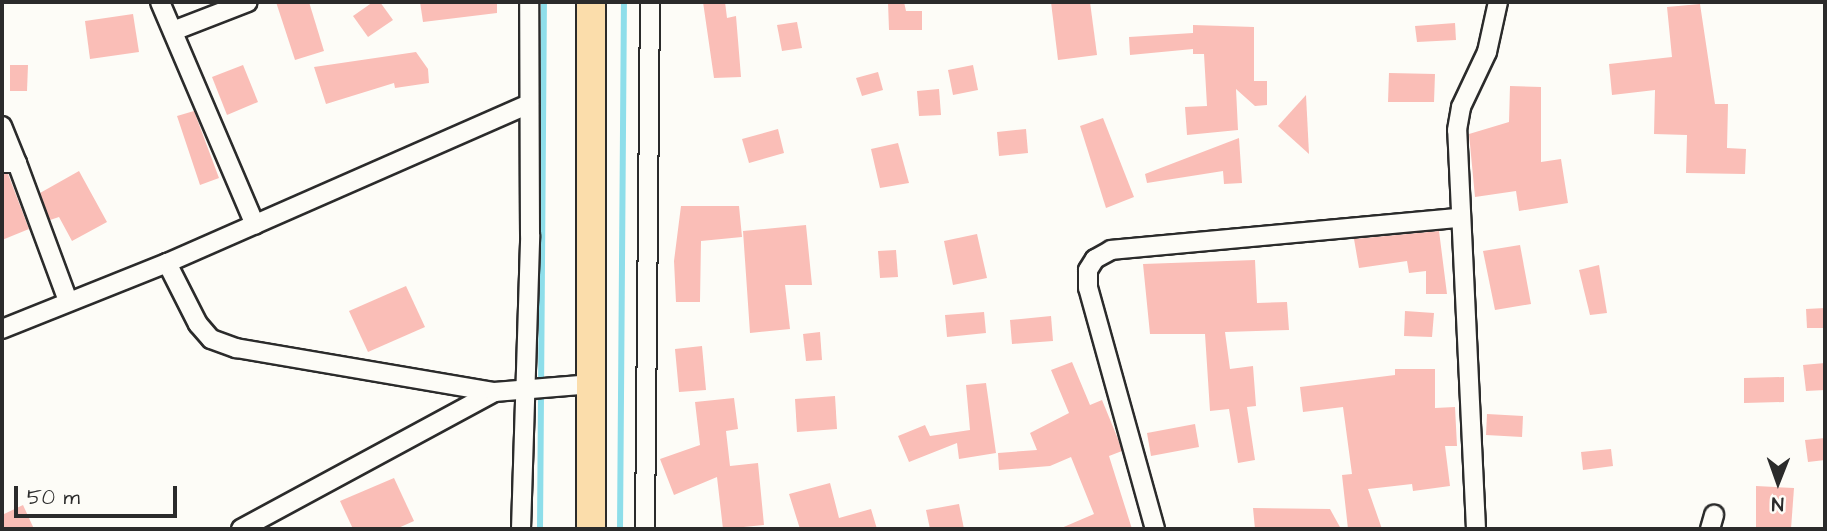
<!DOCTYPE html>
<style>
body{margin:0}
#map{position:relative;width:1827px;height:531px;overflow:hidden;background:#fdfcf7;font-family:"Architects Daughter",sans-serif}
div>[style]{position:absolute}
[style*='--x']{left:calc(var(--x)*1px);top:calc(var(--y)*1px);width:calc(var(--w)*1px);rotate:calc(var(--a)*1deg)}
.stream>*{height:6px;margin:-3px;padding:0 3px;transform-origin:3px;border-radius:3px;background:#8edeea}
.building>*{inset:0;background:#fabeb7}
.roads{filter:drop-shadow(2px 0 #2b2b2b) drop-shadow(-2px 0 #2b2b2b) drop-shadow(0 2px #2b2b2b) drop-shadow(0 -2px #2b2b2b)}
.minor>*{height:18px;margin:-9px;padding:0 9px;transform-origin:9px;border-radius:9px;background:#fdfcf7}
.trunk>*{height:28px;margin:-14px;padding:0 14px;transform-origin:14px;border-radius:14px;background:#fbddab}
span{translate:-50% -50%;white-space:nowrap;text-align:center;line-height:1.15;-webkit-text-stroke:7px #fdfcf7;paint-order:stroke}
.frame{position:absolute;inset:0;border:4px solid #2b2b2b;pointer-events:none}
.north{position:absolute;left:1743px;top:447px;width:70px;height:70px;-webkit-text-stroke:5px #fdfcf7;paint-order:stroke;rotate:181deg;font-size:19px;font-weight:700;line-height:28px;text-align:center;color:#2b2b2b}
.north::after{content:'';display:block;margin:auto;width:24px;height:32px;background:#2b2b2b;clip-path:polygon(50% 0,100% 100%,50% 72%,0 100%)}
.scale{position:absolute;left:14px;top:486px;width:163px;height:32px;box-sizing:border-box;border:4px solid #2b2b2b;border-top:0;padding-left:9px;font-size:21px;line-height:24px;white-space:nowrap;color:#2b2b2b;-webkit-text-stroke:5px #fdfcf7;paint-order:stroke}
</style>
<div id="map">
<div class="stream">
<div style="--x:540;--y:529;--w:527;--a:-89.57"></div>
<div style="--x:620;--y:529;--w:527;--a:-89.57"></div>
</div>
<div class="building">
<div style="clip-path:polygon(276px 2px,309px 2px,324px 51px,295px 60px)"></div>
<div style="clip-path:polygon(373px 2px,380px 2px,393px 20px,368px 37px,353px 16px)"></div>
<div style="clip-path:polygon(420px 2px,497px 2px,497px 13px,423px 22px)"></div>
<div style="clip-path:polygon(703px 2px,725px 2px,727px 18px,736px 16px,741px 77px,714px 78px)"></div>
<div style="clip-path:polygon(888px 2px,904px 2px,906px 11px,922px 11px,922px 30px,889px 30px)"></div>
<div style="clip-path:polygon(1051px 2px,1090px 2px,1097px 55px,1058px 60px)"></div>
<div style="clip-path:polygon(1700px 4px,1715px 104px,1728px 104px,1727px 148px,1746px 149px,1745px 174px,1686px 173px,1687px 135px,1654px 134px,1655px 90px,1612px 95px,1609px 64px,1672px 57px,1667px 7px)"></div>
<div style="clip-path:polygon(133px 14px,139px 52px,90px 59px,85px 21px)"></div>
<div style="clip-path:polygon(797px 22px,802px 48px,782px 51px,777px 25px)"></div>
<div style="clip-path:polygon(1455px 23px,1456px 40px,1417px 42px,1415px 26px)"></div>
<div style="clip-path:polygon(1193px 25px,1254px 27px,1254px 81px,1267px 81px,1267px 105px,1255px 106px,1236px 89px,1238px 130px,1187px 135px,1185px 107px,1207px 106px,1204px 54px,1193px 54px,1193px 49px,1130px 55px,1129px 37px,1193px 33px)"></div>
<div style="clip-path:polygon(416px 52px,428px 69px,429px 83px,395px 88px,394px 83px,326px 104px,314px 67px)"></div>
<div style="clip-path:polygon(10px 65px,28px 65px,27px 91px,10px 91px)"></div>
<div style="clip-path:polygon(243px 65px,258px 102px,227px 115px,212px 77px)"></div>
<div style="clip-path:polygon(973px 65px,978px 90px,953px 95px,948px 70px)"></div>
<div style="clip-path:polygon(878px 72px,883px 90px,862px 96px,856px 78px)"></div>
<div style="clip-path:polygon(1389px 73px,1435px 74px,1434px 102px,1388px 102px)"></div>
<div style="clip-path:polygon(1510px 86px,1541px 87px,1541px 162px,1561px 159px,1568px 203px,1519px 211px,1516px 191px,1475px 197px,1469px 134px,1509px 122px)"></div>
<div style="clip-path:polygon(939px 89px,941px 115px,919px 116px,917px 91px)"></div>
<div style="clip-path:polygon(1306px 95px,1309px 154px,1278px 126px)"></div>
<div style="clip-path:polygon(194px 111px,219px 178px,200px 185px,177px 116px)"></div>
<div style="clip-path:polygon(1103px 118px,1134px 197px,1106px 208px,1080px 126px)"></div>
<div style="clip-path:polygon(778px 129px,784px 153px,749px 163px,742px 139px)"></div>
<div style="clip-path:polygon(1026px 129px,1028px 153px,999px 156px,997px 132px)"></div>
<div style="clip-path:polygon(1239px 138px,1242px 183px,1224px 184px,1223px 171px,1147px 183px,1145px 174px)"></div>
<div style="clip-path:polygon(898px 143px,909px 183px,880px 188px,871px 149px)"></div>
<div style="clip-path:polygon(79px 171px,107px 222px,72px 241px,59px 217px,50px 220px,40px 193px)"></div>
<div style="clip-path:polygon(2px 174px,8px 174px,29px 229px,2px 240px)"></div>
<div style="clip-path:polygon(681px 206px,739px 206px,742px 237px,701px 241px,700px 302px,676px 302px,674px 261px)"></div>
<div style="clip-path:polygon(806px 225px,812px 285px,785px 285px,790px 329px,750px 333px,743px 231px)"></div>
<div style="clip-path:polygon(1439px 231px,1447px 294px,1426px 294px,1426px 271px,1409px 273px,1407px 261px,1359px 268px,1354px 239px)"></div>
<div style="clip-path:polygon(977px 234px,987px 278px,953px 285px,944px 241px)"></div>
<div style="clip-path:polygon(1520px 245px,1531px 304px,1495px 310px,1483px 251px)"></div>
<div style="clip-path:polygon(896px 250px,898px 277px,880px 278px,878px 251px)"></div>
<div style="clip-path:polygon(1255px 260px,1257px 303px,1287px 302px,1289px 330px,1225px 332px,1230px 369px,1253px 366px,1256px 406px,1247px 407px,1255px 460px,1238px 463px,1229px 409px,1210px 411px,1205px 334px,1150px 334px,1143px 264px)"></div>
<div style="clip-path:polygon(1599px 265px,1607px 313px,1590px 315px,1579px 270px)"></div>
<div style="clip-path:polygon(406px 286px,425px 327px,368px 352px,349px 311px)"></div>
<div style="clip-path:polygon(1825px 308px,1825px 328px,1807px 328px,1806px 309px)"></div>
<div style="clip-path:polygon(1405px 311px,1434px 313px,1432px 337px,1404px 336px)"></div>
<div style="clip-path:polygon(984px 312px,986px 333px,947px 337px,945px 315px)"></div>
<div style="clip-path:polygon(1051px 316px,1053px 341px,1012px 344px,1010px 320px)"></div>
<div style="clip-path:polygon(820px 332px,822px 360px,806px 361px,803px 334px)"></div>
<div style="clip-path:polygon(702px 346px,706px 390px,679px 392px,675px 349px)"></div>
<div style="clip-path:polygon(1072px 362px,1090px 405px,1102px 400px,1118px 439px,1122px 451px,1109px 456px,1132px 529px,1059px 529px,1094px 514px,1071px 457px,1050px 466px,999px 470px,998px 453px,1037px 450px,1030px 433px,1069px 413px,1051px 370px)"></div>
<div style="clip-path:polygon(1825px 363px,1825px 390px,1806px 391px,1803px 365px)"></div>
<div style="clip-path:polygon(1395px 369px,1435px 369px,1435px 408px,1455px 407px,1457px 446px,1445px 446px,1450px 486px,1413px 491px,1412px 484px,1368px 489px,1382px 529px,1348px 529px,1342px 475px,1352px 474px,1343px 407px,1303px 412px,1300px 387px,1395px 375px)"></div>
<div style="clip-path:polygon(1784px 377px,1784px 402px,1744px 403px,1744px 378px)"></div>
<div style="clip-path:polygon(986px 383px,996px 453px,959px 459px,957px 443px,909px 462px,898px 436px,925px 425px,930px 436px,970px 430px,966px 385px)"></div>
<div style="clip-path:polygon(835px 396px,837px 429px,797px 432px,795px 399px)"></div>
<div style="clip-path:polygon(734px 398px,738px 429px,726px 431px,730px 466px,758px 463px,764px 525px,723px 529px,717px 477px,674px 495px,660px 459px,700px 445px,695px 402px)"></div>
<div style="clip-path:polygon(1487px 414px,1523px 416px,1522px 437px,1486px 435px)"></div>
<div style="clip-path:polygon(1195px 424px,1199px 447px,1151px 456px,1147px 433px)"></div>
<div style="clip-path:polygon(1825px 438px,1825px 460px,1808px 462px,1805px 440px)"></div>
<div style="clip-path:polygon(1611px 449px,1613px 466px,1583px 470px,1581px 452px)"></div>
<div style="clip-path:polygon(394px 478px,414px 521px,396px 529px,353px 529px,340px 501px)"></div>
<div style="clip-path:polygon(830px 483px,839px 518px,871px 509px,877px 529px,800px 529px,789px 494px)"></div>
<div style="clip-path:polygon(1756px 486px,1794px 488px,1791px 529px,1756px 529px)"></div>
<div style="clip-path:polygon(959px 504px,964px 529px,930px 529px,926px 510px)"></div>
<div style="clip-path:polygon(23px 505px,34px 529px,2px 529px,2px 515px)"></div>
<div style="clip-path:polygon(1253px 508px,1330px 509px,1341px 529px,1255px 529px)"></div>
</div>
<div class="roads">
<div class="minor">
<div style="--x:160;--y:2;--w:242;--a:66.9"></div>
<div style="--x:173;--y:31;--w:80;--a:-21.1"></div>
<div style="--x:2;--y:126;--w:40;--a:68"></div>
<div style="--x:2;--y:163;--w:15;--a:0"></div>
<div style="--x:17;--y:163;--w:147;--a:69.7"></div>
<div style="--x:167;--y:263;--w:68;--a:63.1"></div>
<div style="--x:198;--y:324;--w:20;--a:49"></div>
<div style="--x:211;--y:339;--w:27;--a:20"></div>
<div style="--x:236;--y:348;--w:262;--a:9.7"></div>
<div style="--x:2;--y:329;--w:178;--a:-21.8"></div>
<div style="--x:167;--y:263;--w:395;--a:-23.7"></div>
<div style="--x:241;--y:529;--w:288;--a:-28.4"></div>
<div style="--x:494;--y:392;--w:99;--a:-4.6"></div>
<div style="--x:521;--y:529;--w:294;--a:-88.2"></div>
<div style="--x:530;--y:235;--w:233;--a:-90.2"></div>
<div style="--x:645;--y:529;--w:527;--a:-89.46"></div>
<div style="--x:1155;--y:529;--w:250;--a:-105.5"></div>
<div style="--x:1088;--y:288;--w:18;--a:-90"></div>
<div style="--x:1088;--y:270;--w:13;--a:-58"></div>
<div style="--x:1095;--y:259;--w:18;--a:-29"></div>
<div style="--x:1111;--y:250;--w:349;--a:-5.3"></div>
<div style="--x:1476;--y:529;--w:399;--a:-92.7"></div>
<div style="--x:1457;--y:130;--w:23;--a:-80"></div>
<div style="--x:1461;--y:107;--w:61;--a:-64.7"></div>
<div style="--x:1487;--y:52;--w:51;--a:-77.6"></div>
<div style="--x:1710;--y:529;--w:15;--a:-74"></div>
</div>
<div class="trunk">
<div style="--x:591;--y:2;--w:527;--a:90"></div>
</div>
</div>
<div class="frame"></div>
<div class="north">N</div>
<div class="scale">50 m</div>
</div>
